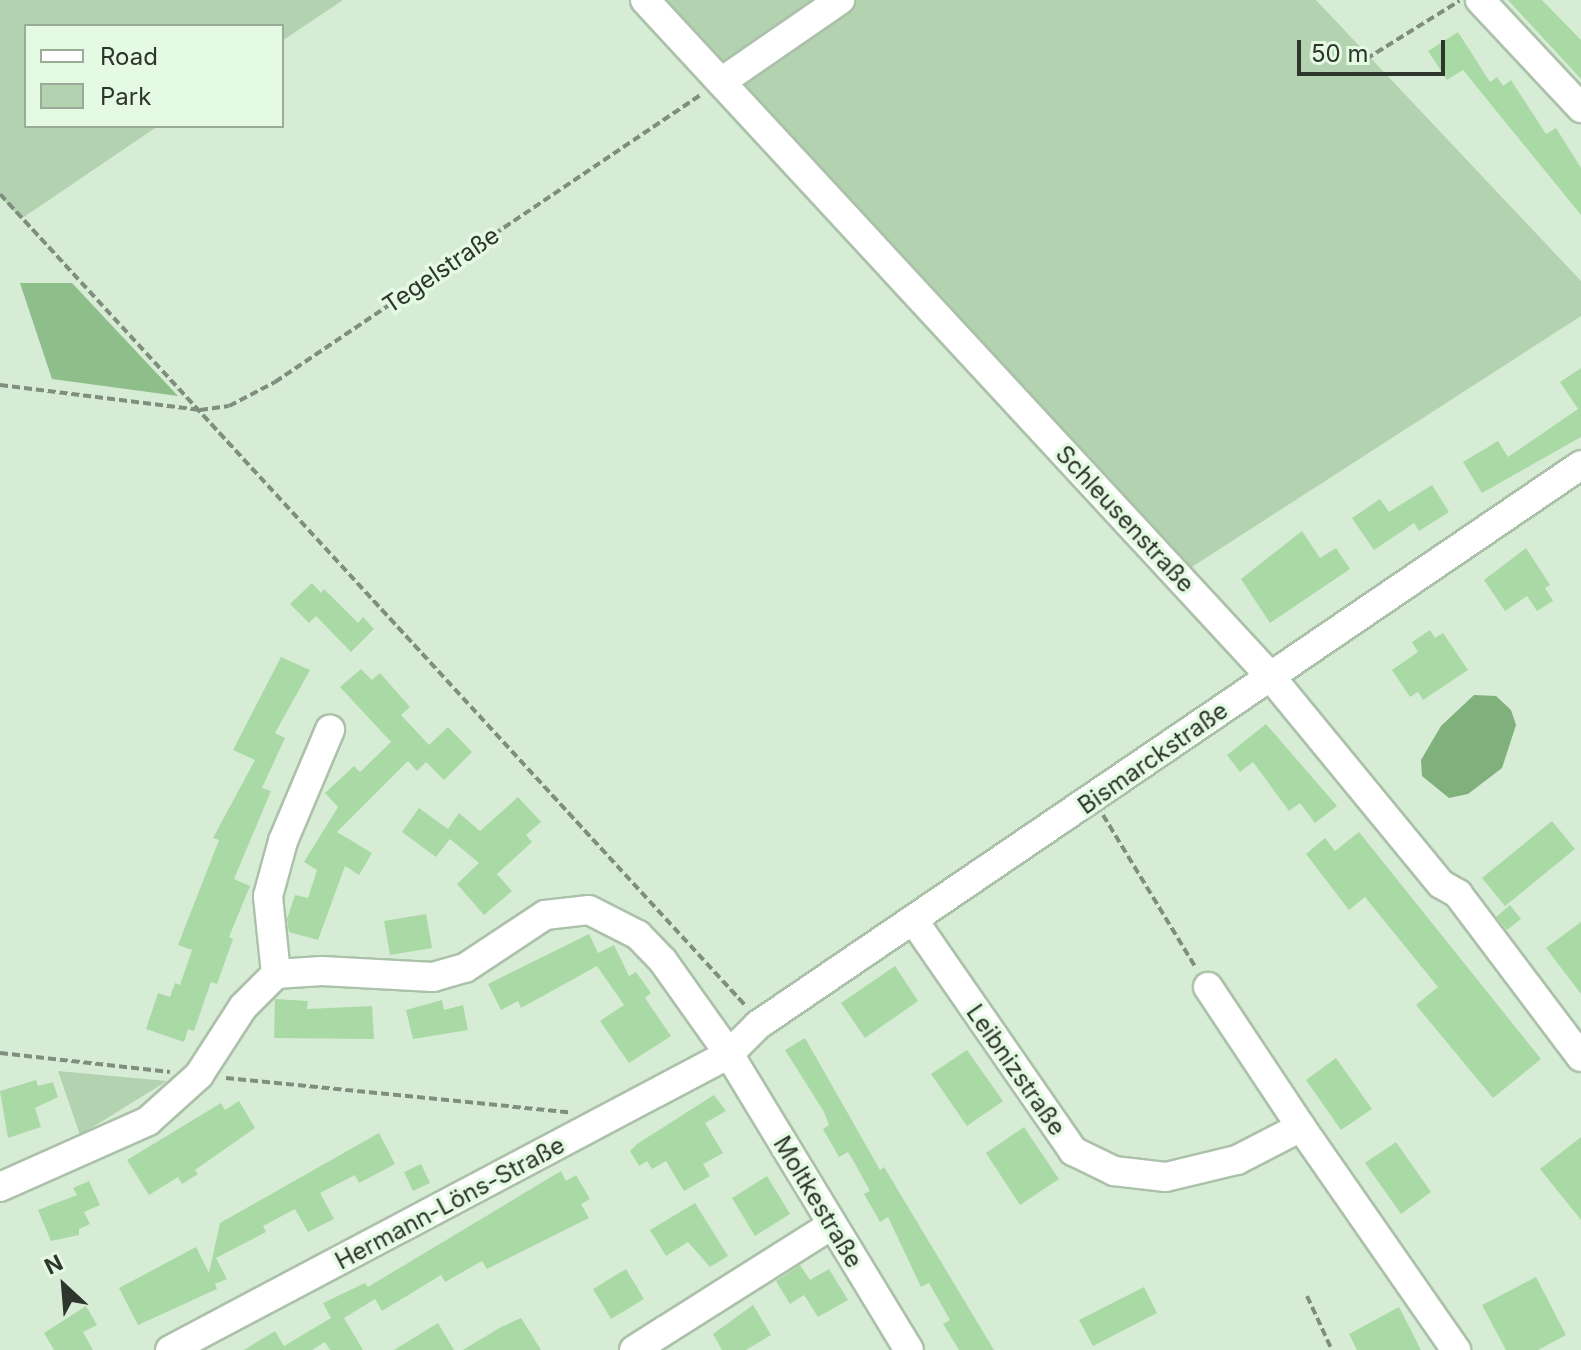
<!DOCTYPE html>
<meta charset="utf-8">
<style>
body{margin:0}
#map{position:relative;width:1581px;height:1350px;overflow:hidden;background:#d7ecd5;font-family:Inter,sans-serif}
div>[style]{position:absolute}
[style*='--x']{left:calc(var(--x)*1px);top:calc(var(--y)*1px);width:calc(var(--w)*1px);rotate:calc(var(--a)*1deg)}
.green>*{inset:0;background:#b3d2b0}
.forest>*{inset:0;background:#8ebe8a}
.water>*{inset:0;background:#80b07c}
.building>*{inset:0;background:#a9daa5}
.path>*{height:4px;margin-top:-2px;transform-origin:0;background:repeating-linear-gradient(90deg,#808e7e 0 8px,transparent 0 12px)}
.roads{filter:drop-shadow(2px 0 #acc1aa) drop-shadow(-2px 0 #acc1aa) drop-shadow(0 2px #acc1aa) drop-shadow(0 -2px #acc1aa)}
.minor>*{height:28px;margin:-14px;padding:0 14px;transform-origin:14px;border-radius:14px;background:#fff}
span{translate:-50% -50%;white-space:nowrap;text-align:center;line-height:1.15;-webkit-text-stroke:7px #e4fae2;paint-order:stroke}
.street-label{font-size:24px;color:#2d352c}
.legend{position:absolute;left:24px;top:24px;width:260px;height:104px;box-sizing:border-box;background:#e4fae2;border:2px solid #9bab99;margin:0;padding:10px 14px;list-style:none;font-size:24px;color:#2d352c}
.legend li{display:flex;align-items:center;gap:16px;height:40px}
.legend b{width:40px;border:2px solid #9bab99}
.north{position:absolute;left:24px;top:1246px;width:80px;height:80px;-webkit-text-stroke:6px #e4fae2;paint-order:stroke;rotate:334deg;font-size:22px;font-weight:700;line-height:32px;text-align:center;color:#2d352c}
.north::after{content:'';display:block;margin:auto;width:28px;height:36px;background:#2d352c;clip-path:polygon(50% 0,100% 100%,50% 72%,0 100%)}
.scale{position:absolute;left:1297px;top:40px;width:148px;height:36px;box-sizing:border-box;border:4px solid #2d352c;border-top:0;padding-left:10px;font-size:24px;line-height:28px;white-space:nowrap;color:#2d352c;-webkit-text-stroke:6px #e4fae2;paint-order:stroke}
</style>
<div id="map">
<div class="green">
<div style="clip-path:polygon(0 0,343px 0,282px 41px,282px 26px,26px 26px,26px 126px,158px 126px,21px 219px,0 196px)"></div>
<div style="clip-path:polygon(631px 0,1316px 0,1581px 281px,1581px 316px,1167px 583px)"></div>
<div style="clip-path:polygon(58px 1071px,167px 1081px,80px 1135px)"></div>
</div>
<div class="forest">
<div style="clip-path:polygon(20px 283px,72px 283px,178px 396px,52px 379px)"></div>
</div>
<div class="water">
<div style="clip-path:polygon(1474px 695px,1496px 696px,1511px 710px,1516px 725px,1502px 768px,1468px 794px,1449px 798px,1422px 776px,1421px 760px,1441px 726px)"></div>
</div>
<div class="building">
<div style="clip-path:polygon(1508px 0,1542px 0,1581px 40px,1581px 79px)"></div>
<div style="clip-path:polygon(1458px 32px,1490px 82px,1497px 77px,1503px 86px,1511px 80px,1546px 134px,1556px 128px,1581px 168px,1581px 215px,1463px 70px,1447px 80px,1428px 51px)"></div>
<div style="clip-path:polygon(1581px 368px,1581px 437px,1482px 493px,1463px 462px,1498px 441px,1508px 457px,1578px 409px,1560px 382px)"></div>
<div style="clip-path:polygon(1432px 485px,1449px 512px,1419px 531px,1414px 523px,1374px 550px,1352px 518px,1380px 499px,1389px 512px)"></div>
<div style="clip-path:polygon(1302px 531px,1320px 558px,1336px 548px,1350px 569px,1270px 623px,1241px 579px)"></div>
<div style="clip-path:polygon(1526px 548px,1550px 585px,1545px 588px,1553px 601px,1537px 611px,1527px 596px,1505px 611px,1484px 580px)"></div>
<div style="clip-path:polygon(312px 583px,321px 593px,324px 589px,358px 623px,363px 617px,374px 629px,351px 652px,316px 616px,309px 623px,290px 604px)"></div>
<div style="clip-path:polygon(1430px 630px,1435px 638px,1443px 633px,1468px 670px,1423px 700px,1418px 692px,1410px 697px,1392px 670px,1418px 652px,1412px 642px)"></div>
<div style="clip-path:polygon(281px 657px,310px 670px,275px 733px,285px 738px,262px 788px,271px 791px,234px 879px,250px 886px,229px 937px,233px 939px,217px 984px,211px 982px,194px 1031px,188px 1029px,184px 1042px,146px 1029px,158px 993px,170px 997px,175px 983px,180px 985px,192px 950px,178px 945px,219px 840px,213px 838px,255px 760px,233px 750px)"></div>
<div style="clip-path:polygon(361px 669px,372px 680px,380px 673px,410px 707px,401px 715px,429px 745px,448px 727px,472px 752px,444px 780px,426px 762px,417px 771px,408px 761px,337px 832px,372px 853px,359px 875px,345px 866px,318px 940px,289px 932px,287px 919px,295px 895px,308px 898px,317px 870px,304px 862px,338px 807px,325px 793px,354px 766px,360px 772px,391px 742px,340px 687px)"></div>
<div style="clip-path:polygon(1266px 724px,1337px 806px,1315px 823px,1300px 803px,1289px 811px,1253px 762px,1240px 772px,1227px 755px)"></div>
<div style="clip-path:polygon(518px 797px,541px 822px,526px 835px,532px 842px,497px 874px,512px 891px,484px 915px,457px 884px,479px 863px,450px 839px,436px 857px,402px 832px,419px 808px,448px 829px,459px 813px,480px 831px)"></div>
<div style="clip-path:polygon(1552px 821px,1575px 849px,1505px 906px,1482px 878px)"></div>
<div style="clip-path:polygon(1359px 832px,1541px 1059px,1493px 1098px,1416px 1005px,1438px 987px,1365px 897px,1349px 910px,1306px 854px,1325px 838px,1335px 851px)"></div>
<div style="clip-path:polygon(1510px 905px,1521px 919px,1507px 930px,1496px 917px)"></div>
<div style="clip-path:polygon(426px 914px,432px 948px,390px 955px,384px 921px)"></div>
<div style="clip-path:polygon(1581px 922px,1581px 994px,1546px 948px)"></div>
<div style="clip-path:polygon(589px 934px,598px 953px,614px 945px,629px 976px,636px 972px,651px 993px,645px 998px,671px 1036px,629px 1063px,600px 1021px,624px 1005px,597px 966px,521px 1008px,518px 1001px,501px 1010px,488px 984px)"></div>
<div style="clip-path:polygon(895px 966px,918px 1001px,865px 1038px,841px 1003px)"></div>
<div style="clip-path:polygon(275px 999px,308px 1001px,307px 1009px,372px 1006px,374px 1039px,274px 1038px)"></div>
<div style="clip-path:polygon(442px 1000px,444px 1010px,463px 1005px,468px 1030px,413px 1039px,406px 1010px)"></div>
<div style="clip-path:polygon(805px 1038px,880px 1170px,884px 1167px,994px 1350px,959px 1350px,943px 1324px,950px 1320px,929px 1283px,921px 1287px,888px 1217px,880px 1222px,875px 1213px,864px 1194px,870px 1191px,854px 1162px,848px 1152px,839px 1157px,823px 1129px,829px 1125px,824px 1112px,785px 1050px)"></div>
<div style="clip-path:polygon(967px 1050px,1003px 1101px,967px 1126px,931px 1074px)"></div>
<div style="clip-path:polygon(1336px 1058px,1372px 1109px,1341px 1130px,1306px 1080px)"></div>
<div style="clip-path:polygon(36px 1080px,38px 1086px,53px 1082px,58px 1097px,35px 1108px,41px 1127px,8px 1138px,0 1091px)"></div>
<div style="clip-path:polygon(714px 1095px,726px 1111px,705px 1123px,723px 1153px,703px 1164px,710px 1176px,684px 1191px,666px 1161px,652px 1169px,647px 1161px,639px 1166px,630px 1151px,637px 1144px)"></div>
<div style="clip-path:polygon(239px 1101px,255px 1128px,195px 1170px,198px 1174px,182px 1184px,178px 1177px,149px 1195px,127px 1160px,221px 1103px,225px 1110px)"></div>
<div style="clip-path:polygon(1024px 1127px,1059px 1179px,1020px 1205px,986px 1153px)"></div>
<div style="clip-path:polygon(379px 1133px,395px 1164px,359px 1183px,355px 1175px,320px 1193px,334px 1219px,308px 1232px,295px 1209px,263px 1226px,266px 1232px,216px 1258px,227px 1279px,215px 1284px,217px 1289px,138px 1325px,119px 1288px,196px 1247px,209px 1273px,220px 1223px)"></div>
<div style="clip-path:polygon(1581px 1137px,1581px 1220px,1540px 1169px)"></div>
<div style="clip-path:polygon(1396px 1142px,1431px 1192px,1401px 1214px,1365px 1163px)"></div>
<div style="clip-path:polygon(421px 1164px,430px 1183px,413px 1191px,404px 1172px)"></div>
<div style="clip-path:polygon(561px 1171px,566px 1181px,576px 1175px,590px 1199px,581px 1204px,589px 1218px,487px 1269px,482px 1261px,445px 1282px,441px 1275px,382px 1311px,375px 1299px,344px 1318px,363px 1350px,330px 1350px,325px 1342px,312px 1350px,244px 1350px,275px 1331px,284px 1346px,331px 1318px,323px 1303px,365px 1283px,368px 1287px)"></div>
<div style="clip-path:polygon(767px 1176px,790px 1214px,755px 1236px,732px 1198px)"></div>
<div style="clip-path:polygon(89px 1181px,100px 1205px,84px 1212px,90px 1224px,79px 1229px,79px 1235px,51px 1241px,38px 1210px,77px 1195px,73px 1188px)"></div>
<div style="clip-path:polygon(695px 1203px,728px 1256px,710px 1267px,688px 1242px,666px 1256px,650px 1230px)"></div>
<div style="clip-path:polygon(800px 1265px,810px 1280px,829px 1269px,848px 1300px,818px 1317px,804px 1295px,790px 1304px,776px 1281px)"></div>
<div style="clip-path:polygon(626px 1269px,644px 1299px,611px 1319px,593px 1289px)"></div>
<div style="clip-path:polygon(1536px 1277px,1566px 1335px,1538px 1350px,1506px 1350px,1482px 1305px)"></div>
<div style="clip-path:polygon(1144px 1287px,1157px 1313px,1093px 1346px,1079px 1320px)"></div>
<div style="clip-path:polygon(753px 1305px,771px 1335px,746px 1350px,722px 1350px,713px 1334px)"></div>
<div style="clip-path:polygon(86px 1306px,97px 1325px,83px 1332px,93px 1350px,54px 1350px,44px 1333px)"></div>
<div style="clip-path:polygon(1399px 1307px,1421px 1350px,1357px 1350px,1349px 1334px)"></div>
<div style="clip-path:polygon(521px 1318px,541px 1350px,463px 1350px,501px 1327px)"></div>
<div style="clip-path:polygon(438px 1323px,454px 1350px,394px 1350px)"></div>
</div>
<div class="path">
<div style="--x:1366;--y:59;--w:110;--a:-31.9"></div>
<div style="--x:0;--y:194;--w:1103;--a:47.43"></div>
<div style="--x:0;--y:385;--w:202;--a:7.1"></div>
<div style="--x:200;--y:410;--w:29;--a:-8"></div>
<div style="--x:229;--y:406;--w:52;--a:-27.6"></div>
<div style="--x:275;--y:382;--w:515;--a:-34"></div>
<div style="--x:1103;--y:815;--w:179;--a:58.7"></div>
<div style="--x:0;--y:1053;--w:171;--a:6.4"></div>
<div style="--x:226;--y:1078;--w:344;--a:5.7"></div>
<div style="--x:1307;--y:1296;--w:60;--a:65.2"></div>
</div>
<div class="roads">
<div class="minor">
<div style="--x:645;--y:0;--w:921;--a:47.24"></div>
<div style="--x:1270;--y:676;--w:269;--a:50.6"></div>
<div style="--x:1441;--y:884;--w:20;--a:30"></div>
<div style="--x:1458;--y:894;--w:204;--a:53"></div>
<div style="--x:1480;--y:0;--w:148;--a:46.9"></div>
<div style="--x:721;--y:82;--w:145;--a:-34.6"></div>
<div style="--x:914;--y:921;--w:280;--a:55.3"></div>
<div style="--x:1073;--y:1151;--w:46;--a:26"></div>
<div style="--x:1114;--y:1171;--w:52;--a:6.6"></div>
<div style="--x:1166;--y:1177;--w:73;--a:-13.5"></div>
<div style="--x:1237;--y:1160;--w:72;--a:-27.3"></div>
<div style="--x:1301;--y:1127;--w:272;--a:55.2"></div>
<div style="--x:276;--y:974;--w:78;--a:-95.9"></div>
<div style="--x:268;--y:896;--w:57;--a:-74.7"></div>
<div style="--x:283;--y:841;--w:121;--a:-67.1"></div>
<div style="--x:1208;--y:987;--w:168;--a:56.4"></div>
<div style="--x:0;--y:1187;--w:162;--a:-24"></div>
<div style="--x:148;--y:1121;--w:69;--a:-42"></div>
<div style="--x:199;--y:1075;--w:81;--a:-57.1"></div>
<div style="--x:243;--y:1007;--w:47;--a:-45"></div>
<div style="--x:276;--y:974;--w:46;--a:-3.7"></div>
<div style="--x:322;--y:971;--w:111;--a:3.1"></div>
<div style="--x:433;--y:977;--w:33;--a:-16"></div>
<div style="--x:465;--y:968;--w:96;--a:-33.5"></div>
<div style="--x:545;--y:915;--w:44;--a:-6.5"></div>
<div style="--x:589;--y:910;--w:55;--a:27"></div>
<div style="--x:638;--y:935;--w:36;--a:46"></div>
<div style="--x:663;--y:961;--w:114;--a:54.6"></div>
<div style="--x:729;--y:1054;--w:346;--a:58.7"></div>
<div style="--x:170;--y:1350;--w:633;--a:-27.9"></div>
<div style="--x:729;--y:1054;--w:41;--a:-45"></div>
<div style="--x:758;--y:1025;--w:995;--a:-34.23"></div>
<div style="--x:634;--y:1350;--w:234;--a:-32.3"></div>
</div>
</div>
<div class="street-label">
<span style="left:441px;top:270px;rotate:-34deg">Tegelstraße</span>
<span style="left:1125px;top:519px;rotate:47deg">Schleusenstraße</span>
<span style="left:1153px;top:758px;rotate:-35deg">Bismarckstraße</span>
<span style="left:1016px;top:1070px;rotate:55deg">Leibnizstraße</span>
<span style="left:818px;top:1202px;rotate:59deg">Moltkestraße</span>
<span style="left:450px;top:1203px;rotate:-28deg">Hermann-Löns-Straße</span>
</div>
<ul class="legend">
<li><b style="height:10px;background:#fff"></b>Road</li>
<li><b style="height:22px;background:#b3d2b0"></b>Park</li>
</ul>
<div class="north">N</div>
<div class="scale">50 m</div>
</div>
